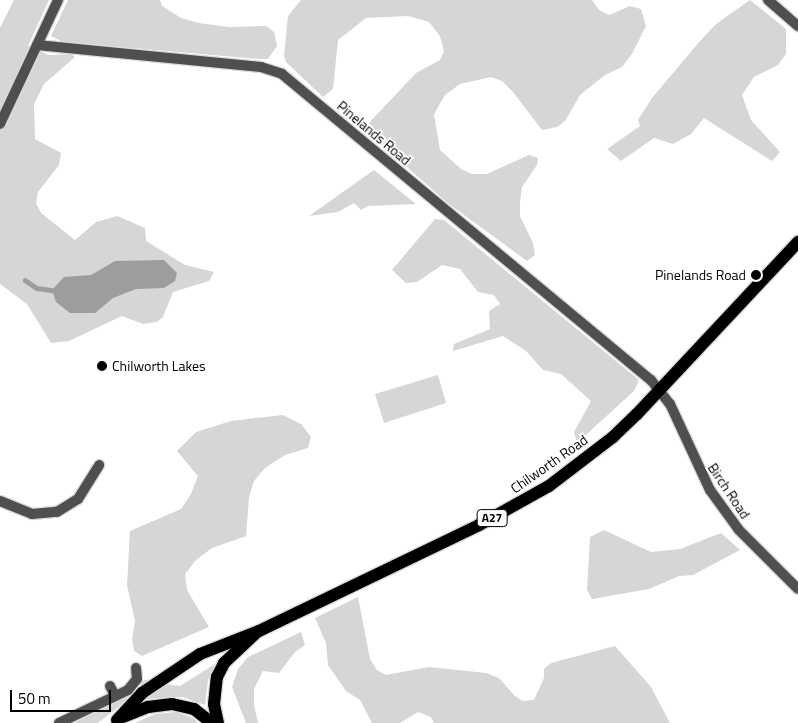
<!DOCTYPE html>
<style>
body{margin:0}
#map{position:relative;width:798px;height:723px;overflow:hidden;background:#fff;font-family:"Titillium Web",sans-serif}
div>[style]{position:absolute}
[style*='--x']{left:calc(var(--x)*1px);top:calc(var(--y)*1px);width:calc(var(--w)*1px);rotate:calc(var(--a)*1deg)}
.green>*{inset:0;background:#d6d6d6}
.water>*{inset:0;background:#9d9d9d}
.stream>*{height:4.5px;margin:-2.25px;padding:0 2.25px;transform-origin:2.25px;border-radius:2.25px;background:#9d9d9d}
.roads{filter:drop-shadow(1px 0 #dbdbdb) drop-shadow(-1px 0 #dbdbdb) drop-shadow(0 1px #dbdbdb) drop-shadow(0 -1px #dbdbdb)}
.minor>*{height:10px;margin:-5px;padding:0 5px;transform-origin:5px;border-radius:5px;background:#4f4f4f}
.primary>*{height:12px;margin:-6px;padding:0 6px;transform-origin:6px;border-radius:6px;background:#000}
.dots>*{width:14px;height:14px;translate:-50% -50%;box-sizing:border-box;border:2px solid #fff;border-radius:50%}
span{translate:-50% -50%;white-space:nowrap;text-align:center;line-height:1.15;-webkit-text-stroke:4px #fff;paint-order:stroke}
.shield-label span{padding:1px 4px;background:#fff;border:1px solid;border-radius:4px;-webkit-text-stroke-width:0}
.shield-label{font-size:12px;color:#000;font-weight:700}
.street-label{font-size:14px;color:#000}
.poi-label{font-size:14px;color:#000}
.right{translate:-100% -50%;text-align:right}
.left{translate:0 -50%;text-align:left}
.scale{position:absolute;left:10px;top:690px;width:101px;height:22px;box-sizing:border-box;border:2px solid #000;border-top:0;padding-left:6px;font-size:15px;line-height:18px;white-space:nowrap;color:#000;-webkit-text-stroke:4px #fff;paint-order:stroke}
</style>
<div id="map">
<div class="green">
<div style="clip-path:polygon(14px 0,49px 0,28px 46px,48px 55px,71px 54px,75px 57px,44px 84px,34px 104px,35px 139px,61px 153px,59px 165px,38px 192px,36px 203px,41px 213px,75px 240px,96px 222px,117px 216px,145px 228px,146px 241px,185px 265px,214px 272px,209px 281px,173px 292px,163px 317px,157px 322px,143px 324px,122px 316px,69px 341px,51px 343px,27px 304px,0 284px,0 28px)"></div>
<div style="clip-path:polygon(68px 0,160px 0,162px 6px,181px 18px,199px 23px,229px 27px,266px 26px,274px 32px,277px 46px,268px 59px,259px 59px,63px 42px,51px 36px)"></div>
<div style="clip-path:polygon(301px 0,592px 0,599px 10px,609px 15px,630px 6px,641px 9px,646px 26px,632px 54px,622px 67px,605px 75px,580px 95px,565px 121px,557px 127px,542px 130px,513px 92px,502px 81px,491px 77px,460px 84px,445px 95px,434px 114px,440px 150px,461px 169px,472px 174px,487px 174px,529px 155px,538px 158px,537px 165px,522px 187px,520px 202px,520px 216px,533px 243px,535px 255px,527px 261px,449px 204px,367px 132px,367px 125px,416px 73px,440px 60px,444px 51px,440px 36px,429px 22px,408px 16px,366px 18px,338px 40px,333px 89px,323px 97px,286px 62px,284px 56px,288px 16px)"></div>
<div style="clip-path:polygon(750px 0,786px 29px,786px 54px,778px 65px,754px 77px,742px 95px,751px 120px,780px 152px,772px 161px,704px 118px,691px 134px,673px 144px,654px 138px,621px 161px,607px 149px,640px 126px,638px 120px,652px 98px,700px 41px,716px 24px)"></div>
<div style="clip-path:polygon(374px 170px,416px 204px,368px 206px,361px 210px,354px 203px,338px 212px,309px 216px)"></div>
<div style="clip-path:polygon(435px 219px,444px 220px,639px 380px,634px 391px,577px 443px,574px 432px,591px 401px,561px 374px,543px 370px,526px 351px,503px 336px,453px 351px,454px 344px,490px 329px,489px 311px,500px 304px,494px 295px,478px 292px,460px 269px,442px 265px,417px 282px,406px 283px,392px 270px)"></div>
<div style="clip-path:polygon(438px 375px,446px 403px,384px 423px,375px 394px)"></div>
<div style="clip-path:polygon(283px 415px,301px 424px,311px 437px,308px 448px,285px 455px,265px 468px,254px 481px,249px 497px,246px 536px,212px 548px,196px 560px,185px 574px,187px 590px,209px 627px,142px 656px,134px 651px,132px 639px,135px 621px,127px 585px,130px 531px,181px 509px,191px 494px,198px 476px,177px 451px,196px 432px,231px 421px)"></div>
<div style="clip-path:polygon(604px 530px,651px 552px,680px 549px,721px 533px,740px 550px,693px 575px,679px 576px,649px 589px,592px 599px,587px 590px,590px 537px)"></div>
<div style="clip-path:polygon(358px 597px,370px 659px,377px 670px,386px 675px,429px 667px,486px 673px,499px 678px,515px 696px,523px 701px,534px 700px,544px 678px,544px 669px,551px 663px,615px 646px,651px 687px,670px 723px,434px 723px,431px 717px,418px 712px,400px 723px,372px 723px,360px 700px,346px 691px,328px 665px,326px 643px,315px 618px)"></div>
<div style="clip-path:polygon(301px 632px,305px 645px,295px 652px,279px 673px,263px 671px,254px 689px,254px 705px,258px 723px,246px 723px,232px 687px,238px 669px,248px 657px)"></div>
<div style="clip-path:polygon(215px 664px,208px 680px,205px 705px,182px 697px,147px 699px,165px 684px,180px 686px)"></div>
<div style="clip-path:polygon(154px 679px,98px 723px,73px 723px,127px 697px,139px 681px)"></div>
<div style="clip-path:polygon(176px 712px,193px 718px,198px 723px,135px 723px,155px 714px)"></div>
</div>
<div class="water">
<div style="clip-path:polygon(164px 260px,177px 273px,175px 281px,164px 288px,136px 289px,113px 298px,95px 313px,70px 313px,56px 302px,52px 290px,64px 277px,91px 275px,115px 261px)"></div>
</div>
<div class="stream">
<div style="--x:25;--y:280;--w:14;--a:34"></div>
<div style="--x:37;--y:288;--w:15;--a:8"></div>
</div>
<div class="roads">
<div class="minor">
<div style="--x:768;--y:0;--w:40;--a:41"></div>
<div style="--x:37;--y:45;--w:225;--a:5.6"></div>
<div style="--x:261;--y:67;--w:22;--a:18"></div>
<div style="--x:282;--y:74;--w:479;--a:39.7"></div>
<div style="--x:651;--y:380;--w:31;--a:52"></div>
<div style="--x:670;--y:404;--w:95;--a:65.1"></div>
<div style="--x:710;--y:490;--w:49;--a:54.1"></div>
<div style="--x:739;--y:530;--w:83;--a:45"></div>
<div style="--x:0;--y:124;--w:137;--a:-64.9"></div>
<div style="--x:0;--y:501;--w:35;--a:22"></div>
<div style="--x:32;--y:514;--w:25;--a:-5"></div>
<div style="--x:57;--y:512;--w:25;--a:-32"></div>
<div style="--x:78;--y:499;--w:40;--a:-58"></div>
<div style="--x:110;--y:686;--w:11;--a:63"></div>
<div style="--x:59;--y:723;--w:76;--a:-25.6"></div>
<div style="--x:128;--y:690;--w:14;--a:-51"></div>
<div style="--x:137;--y:679;--w:11;--a:-95"></div>
</div>
<div class="primary">
<div style="--x:123;--y:717;--w:27;--a:-22"></div>
<div style="--x:148;--y:707;--w:24;--a:-7"></div>
<div style="--x:172;--y:704;--w:23;--a:13"></div>
<div style="--x:194;--y:709;--w:23;--a:38"></div>
<div style="--x:117;--y:720;--w:37;--a:-47"></div>
<div style="--x:142;--y:693;--w:70;--a:-33.9"></div>
<div style="--x:200;--y:654;--w:63;--a:-21.3"></div>
<div style="--x:259;--y:631;--w:244;--a:-25.7"></div>
<div style="--x:479;--y:525;--w:80;--a:-29.1"></div>
<div style="--x:549;--y:486;--w:81;--a:-37.4"></div>
<div style="--x:613;--y:437;--w:33;--a:-44"></div>
<div style="--x:637;--y:414;--w:236;--a:-46.9"></div>
<div style="--x:218;--y:723;--w:19;--a:-102"></div>
<div style="--x:214;--y:704;--w:27;--a:-84"></div>
<div style="--x:217;--y:677;--w:16;--a:-63"></div>
<div style="--x:224;--y:663;--w:42;--a:-43.1"></div>
</div>
</div>
<div class="dots">
<div style="left:756px;top:275px;background:#000"></div>
<div style="left:102px;top:366px;background:#000"></div>
</div>
<div class="shield-label">
<span style="left:492px;top:518px">A27</span>
</div>
<div class="street-label">
<span style="left:374px;top:133px;rotate:40deg">Pinelands Road</span>
<span style="left:549px;top:464px;rotate:-35deg">Chilworth Road</span>
<span style="left:729px;top:491px;rotate:56deg">Birch Road</span>
</div>
<div class="poi-label">
<span class="right" style="left:746px;top:275px">Pinelands Road</span>
<span class="left" style="left:112px;top:366px">Chilworth Lakes</span>
</div>
<div class="scale">50 m</div>
</div>
